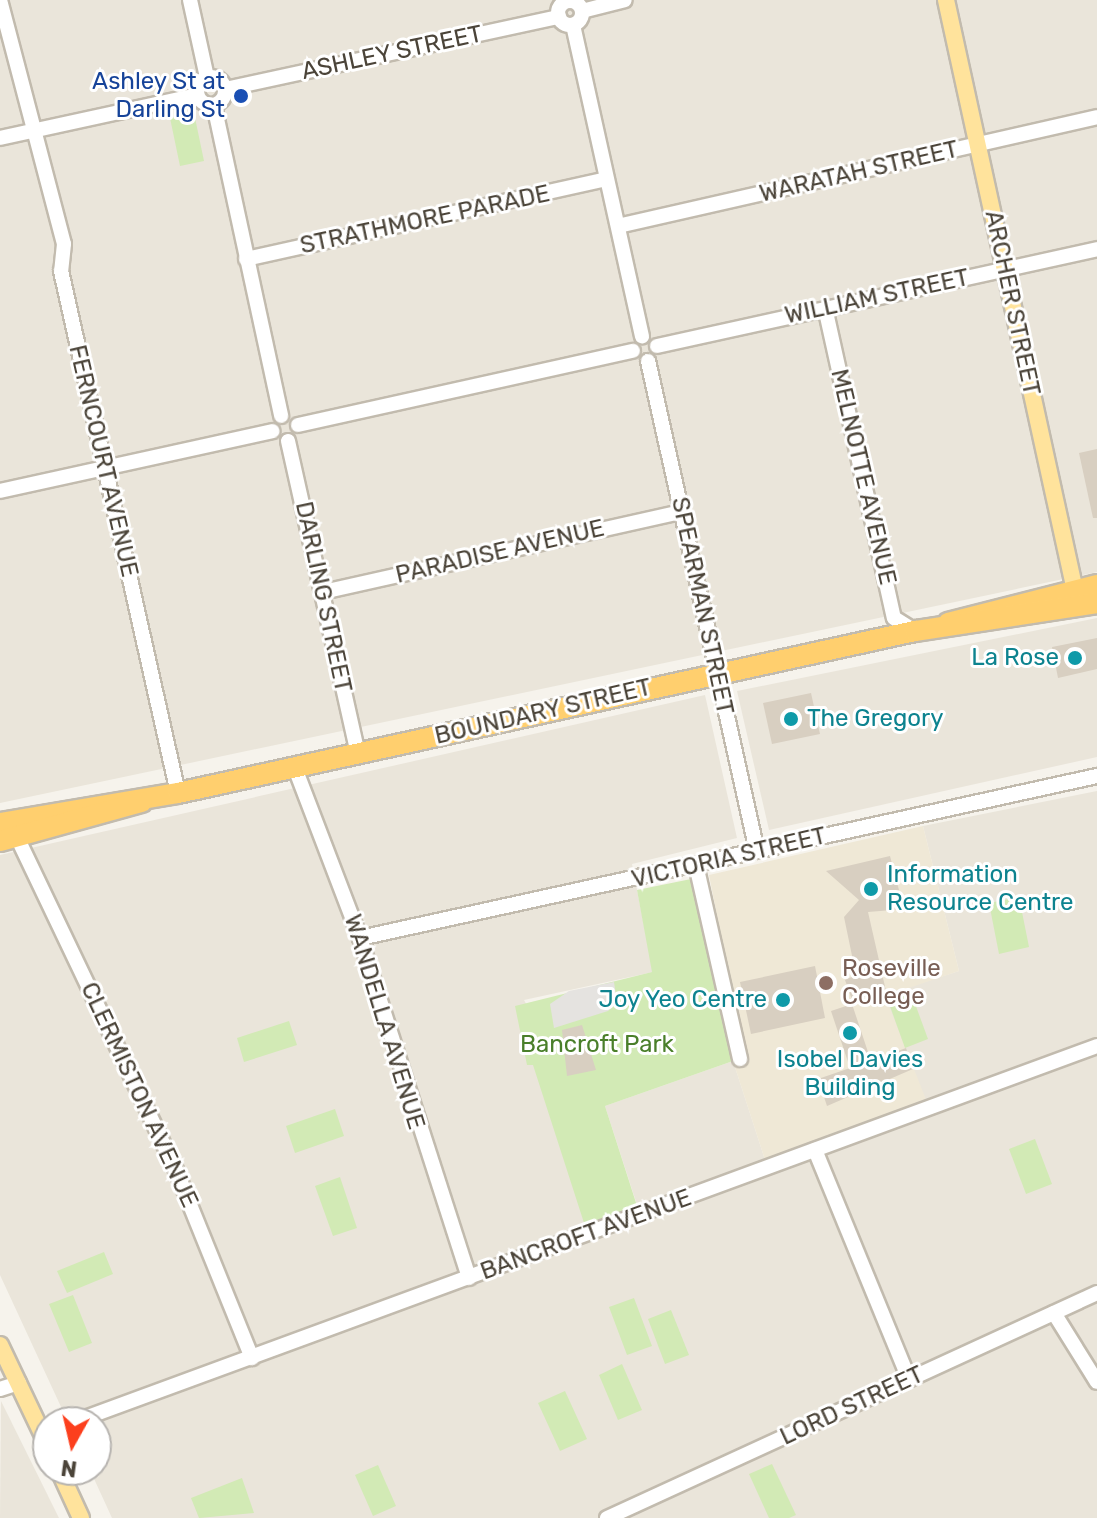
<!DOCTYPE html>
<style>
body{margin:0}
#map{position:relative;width:1097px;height:1518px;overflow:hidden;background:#f6f3ec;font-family:Rubik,sans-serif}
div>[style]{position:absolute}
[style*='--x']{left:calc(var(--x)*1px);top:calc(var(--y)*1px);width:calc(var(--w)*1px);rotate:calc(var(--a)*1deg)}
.residential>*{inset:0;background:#eae5da}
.education>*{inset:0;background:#efe8d6}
.green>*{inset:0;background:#d2eab5}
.parking>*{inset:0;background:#e5e3e0}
.building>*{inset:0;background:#d8cfc1}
.roads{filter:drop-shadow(2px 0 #c2bbae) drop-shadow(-2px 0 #c2bbae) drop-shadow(0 2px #c2bbae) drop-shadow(0 -2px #c2bbae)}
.minor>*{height:14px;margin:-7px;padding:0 7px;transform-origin:7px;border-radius:7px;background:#fff}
.minor>.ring{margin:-7px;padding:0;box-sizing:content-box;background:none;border:14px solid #fff;border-radius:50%}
.major>*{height:16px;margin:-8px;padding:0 8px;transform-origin:8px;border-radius:8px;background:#ffe39c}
.highway>*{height:20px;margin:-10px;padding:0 10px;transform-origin:10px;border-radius:10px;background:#ffcf6e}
.dots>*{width:22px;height:22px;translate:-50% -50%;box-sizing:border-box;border:4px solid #fff;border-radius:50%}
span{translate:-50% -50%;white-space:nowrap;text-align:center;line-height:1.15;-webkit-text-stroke:6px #fff;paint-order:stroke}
.street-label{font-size:24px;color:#4b4439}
.transit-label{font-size:24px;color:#164399}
.right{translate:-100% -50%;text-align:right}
.culture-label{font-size:24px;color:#0d838f}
.left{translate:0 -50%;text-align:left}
.education-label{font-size:24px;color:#785e54}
.park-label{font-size:24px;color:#4a7f2a}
.north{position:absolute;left:32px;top:1406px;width:80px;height:80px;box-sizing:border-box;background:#fff;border:2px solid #b7b4b0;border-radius:50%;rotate:188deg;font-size:22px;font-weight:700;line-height:32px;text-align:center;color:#4b4439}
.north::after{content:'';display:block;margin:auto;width:28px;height:36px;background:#fc3f1d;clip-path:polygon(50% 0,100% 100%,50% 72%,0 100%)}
</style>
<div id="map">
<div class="residential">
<div style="clip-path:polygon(0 0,1097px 0,1097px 572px,0 803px)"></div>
<div style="clip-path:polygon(1097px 618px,1097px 757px,769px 830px,737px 691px)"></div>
<div style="clip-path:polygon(705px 695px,737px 838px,632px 864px,653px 972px,524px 1000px,638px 1208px,605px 1106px,733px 1061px,766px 1163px,817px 1141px,884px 995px,959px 971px,923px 826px,1097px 791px,1097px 1518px,112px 1518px,90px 1470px,96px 1470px,96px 1422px,68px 1422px,0 1275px,0 855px)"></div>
<div style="clip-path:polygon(1px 1401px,59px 1518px,0 1518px)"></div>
</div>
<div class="education">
<div style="clip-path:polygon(923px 826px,959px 971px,885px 996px,927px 1102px,766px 1163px,733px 1061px,745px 1059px,709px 875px)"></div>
</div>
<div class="green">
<div style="clip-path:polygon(194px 113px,204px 161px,180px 166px,170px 118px)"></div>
<div style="clip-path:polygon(696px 878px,733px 1061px,605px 1106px,638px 1209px,585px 1226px,533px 1065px,527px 1065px,515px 1006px,652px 972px,637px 890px)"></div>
<div style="clip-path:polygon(1019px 897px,1029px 947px,999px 954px,989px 903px)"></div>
<div style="clip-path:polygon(910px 990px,928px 1039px,905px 1048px,887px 998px)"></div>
<div style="clip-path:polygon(289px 1021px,297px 1045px,244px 1062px,237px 1038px)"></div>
<div style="clip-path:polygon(335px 1109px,344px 1136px,295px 1153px,286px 1126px)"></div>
<div style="clip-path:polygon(1035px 1139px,1052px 1184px,1026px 1194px,1009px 1149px)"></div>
<div style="clip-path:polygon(340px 1177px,357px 1228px,333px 1236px,315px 1186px)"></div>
<div style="clip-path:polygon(104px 1252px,113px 1274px,67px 1293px,57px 1271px)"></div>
<div style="clip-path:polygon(73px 1295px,92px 1343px,69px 1352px,49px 1304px)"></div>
<div style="clip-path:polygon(634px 1298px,652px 1346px,627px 1355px,609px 1307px)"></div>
<div style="clip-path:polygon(671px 1310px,689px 1355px,665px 1364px,648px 1319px)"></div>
<div style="clip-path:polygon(622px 1364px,642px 1410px,618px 1420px,599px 1375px)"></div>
<div style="clip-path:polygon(565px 1391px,587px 1439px,560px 1451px,538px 1403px)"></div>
<div style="clip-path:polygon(772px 1464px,796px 1515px,789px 1518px,769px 1518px,749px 1474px)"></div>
<div style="clip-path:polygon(378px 1465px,396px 1506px,373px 1516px,355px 1475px)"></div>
<div style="clip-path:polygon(242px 1478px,254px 1513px,199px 1518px,191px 1498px)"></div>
</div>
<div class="parking">
<div style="clip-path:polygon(614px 982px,617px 1002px,608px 1011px,554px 1028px,550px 1004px,569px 991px)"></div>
</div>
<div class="building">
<div style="clip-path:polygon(1097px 449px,1097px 518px,1093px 518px,1079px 453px)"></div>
<div style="clip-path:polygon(1097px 638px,1097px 669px,1058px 678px,1052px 647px)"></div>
<div style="clip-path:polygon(811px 693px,820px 734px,772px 744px,763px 703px)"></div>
<div style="clip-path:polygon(890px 856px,904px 909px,868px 912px,886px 991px,852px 1000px,845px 980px,856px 975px,844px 917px,859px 900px,826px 871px)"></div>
<div style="clip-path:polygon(815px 966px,825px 1018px,751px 1034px,740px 982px)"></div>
<div style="clip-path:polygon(852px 1004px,871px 1061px,906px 1048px,913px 1069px,827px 1106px,818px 1079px,850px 1068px,831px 1011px)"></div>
<div style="clip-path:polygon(582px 1025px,596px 1070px,567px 1076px,562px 1030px)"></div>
</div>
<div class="roads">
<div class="minor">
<div style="--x:0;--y:0;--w:252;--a:75.3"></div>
<div style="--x:64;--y:244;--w:27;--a:96"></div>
<div style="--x:61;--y:271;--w:535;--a:77.37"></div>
<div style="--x:190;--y:0;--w:79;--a:77.6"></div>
<div class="ring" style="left:558px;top:1px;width:10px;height:10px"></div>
<div style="--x:582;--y:11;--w:44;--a:-14.3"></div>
<div style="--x:573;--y:25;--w:319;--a:77.5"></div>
<div class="ring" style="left:197px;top:77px;width:14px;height:14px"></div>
<div style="--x:225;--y:89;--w:342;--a:-12.2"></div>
<div style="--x:214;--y:105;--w:318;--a:77.8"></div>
<div style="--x:0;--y:138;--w:202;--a:-12.3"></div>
<div style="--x:622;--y:225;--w:487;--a:-12.8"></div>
<div style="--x:246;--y:259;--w:366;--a:-12.5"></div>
<div style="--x:826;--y:312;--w:313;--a:77.5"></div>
<div style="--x:894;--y:618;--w:25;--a:32"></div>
<div style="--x:657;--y:346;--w:451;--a:-12.4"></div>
<div style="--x:648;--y:361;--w:502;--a:77.46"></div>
<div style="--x:298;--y:425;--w:343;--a:-12.5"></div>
<div style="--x:288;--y:441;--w:321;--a:77.4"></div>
<div style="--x:0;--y:491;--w:279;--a:-12.4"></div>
<div style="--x:323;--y:592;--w:363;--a:-12.6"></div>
<div style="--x:295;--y:768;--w:182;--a:69.1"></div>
<div style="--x:360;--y:938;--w:357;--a:72.2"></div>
<div style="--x:17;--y:837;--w:369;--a:64.5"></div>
<div style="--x:176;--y:1170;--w:203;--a:68"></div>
<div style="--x:696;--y:865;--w:199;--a:77.2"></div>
<div style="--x:360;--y:938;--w:755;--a:-12.4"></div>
<div style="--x:815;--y:1150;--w:248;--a:67.7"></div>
<div style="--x:1054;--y:1313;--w:81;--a:58.1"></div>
<div style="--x:0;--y:1389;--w:20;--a:-18"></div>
<div style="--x:74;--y:1422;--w:1090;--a:-20.18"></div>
<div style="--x:607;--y:1518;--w:539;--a:-24.66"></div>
</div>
<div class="major">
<div style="--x:946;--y:0;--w:614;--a:77.68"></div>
<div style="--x:0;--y:1345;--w:112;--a:64.6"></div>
<div style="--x:59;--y:1470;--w:53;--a:65.4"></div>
</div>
<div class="highway">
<div style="--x:948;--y:623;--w:154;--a:-14.3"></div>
<div style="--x:0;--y:823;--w:181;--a:-9.6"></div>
<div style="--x:178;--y:793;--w:755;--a:-12.4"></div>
<div style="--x:915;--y:631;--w:184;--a:-8.7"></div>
<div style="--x:0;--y:841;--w:147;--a:-15.4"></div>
</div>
</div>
<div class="dots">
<div style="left:241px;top:96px;background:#1a4fb4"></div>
<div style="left:1075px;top:658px;background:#0f9aa8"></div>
<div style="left:791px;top:719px;background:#0f9aa8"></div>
<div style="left:871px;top:889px;background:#0f9aa8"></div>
<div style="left:826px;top:983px;background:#8d6e63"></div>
<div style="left:783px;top:1000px;background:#0f9aa8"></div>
<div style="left:850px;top:1033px;background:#0f9aa8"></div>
</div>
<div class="street-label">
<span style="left:392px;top:53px;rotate:-12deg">ASHLEY STREET</span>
<span style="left:859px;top:172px;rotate:-13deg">WARATAH STREET</span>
<span style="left:425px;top:220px;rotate:-12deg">STRATHMORE PARADE</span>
<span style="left:877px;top:297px;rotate:-12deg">WILLIAM STREET</span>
<span style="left:1012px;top:303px;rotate:78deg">ARCHER STREET</span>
<span style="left:103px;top:461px;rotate:77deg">FERNCOURT AVENUE</span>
<span style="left:863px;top:477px;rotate:77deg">MELNOTTE AVENUE</span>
<span style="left:500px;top:552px;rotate:-13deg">PARADISE AVENUE</span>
<span style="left:323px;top:597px;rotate:78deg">DARLING STREET</span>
<span style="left:702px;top:606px;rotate:78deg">SPEARMAN STREET</span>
<span style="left:543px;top:712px;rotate:-13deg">BOUNDARY STREET</span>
<span style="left:729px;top:858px;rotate:-13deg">VICTORIA STREET</span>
<span style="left:384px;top:1022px;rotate:73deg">WANDELLA AVENUE</span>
<span style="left:139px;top:1095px;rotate:65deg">CLERMISTON AVENUE</span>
<span style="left:586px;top:1235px;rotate:-20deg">BANCROFT AVENUE</span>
<span style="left:852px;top:1406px;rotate:-25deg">LORD STREET</span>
</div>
<div class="transit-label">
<span class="right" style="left:225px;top:96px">Ashley St at<br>Darling St</span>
</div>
<div class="culture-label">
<span class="right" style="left:1059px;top:658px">La Rose</span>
<span class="left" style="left:807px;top:719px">The Gregory</span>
<span class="left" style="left:887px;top:889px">Information<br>Resource Centre</span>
<span class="right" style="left:767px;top:1000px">Joy Yeo Centre</span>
<span style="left:850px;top:1074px">Isobel Davies<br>Building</span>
</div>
<div class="education-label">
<span class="left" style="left:842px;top:983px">Roseville<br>College</span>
</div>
<div class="park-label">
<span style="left:597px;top:1045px">Bancroft Park</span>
</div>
<div class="north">N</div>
</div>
